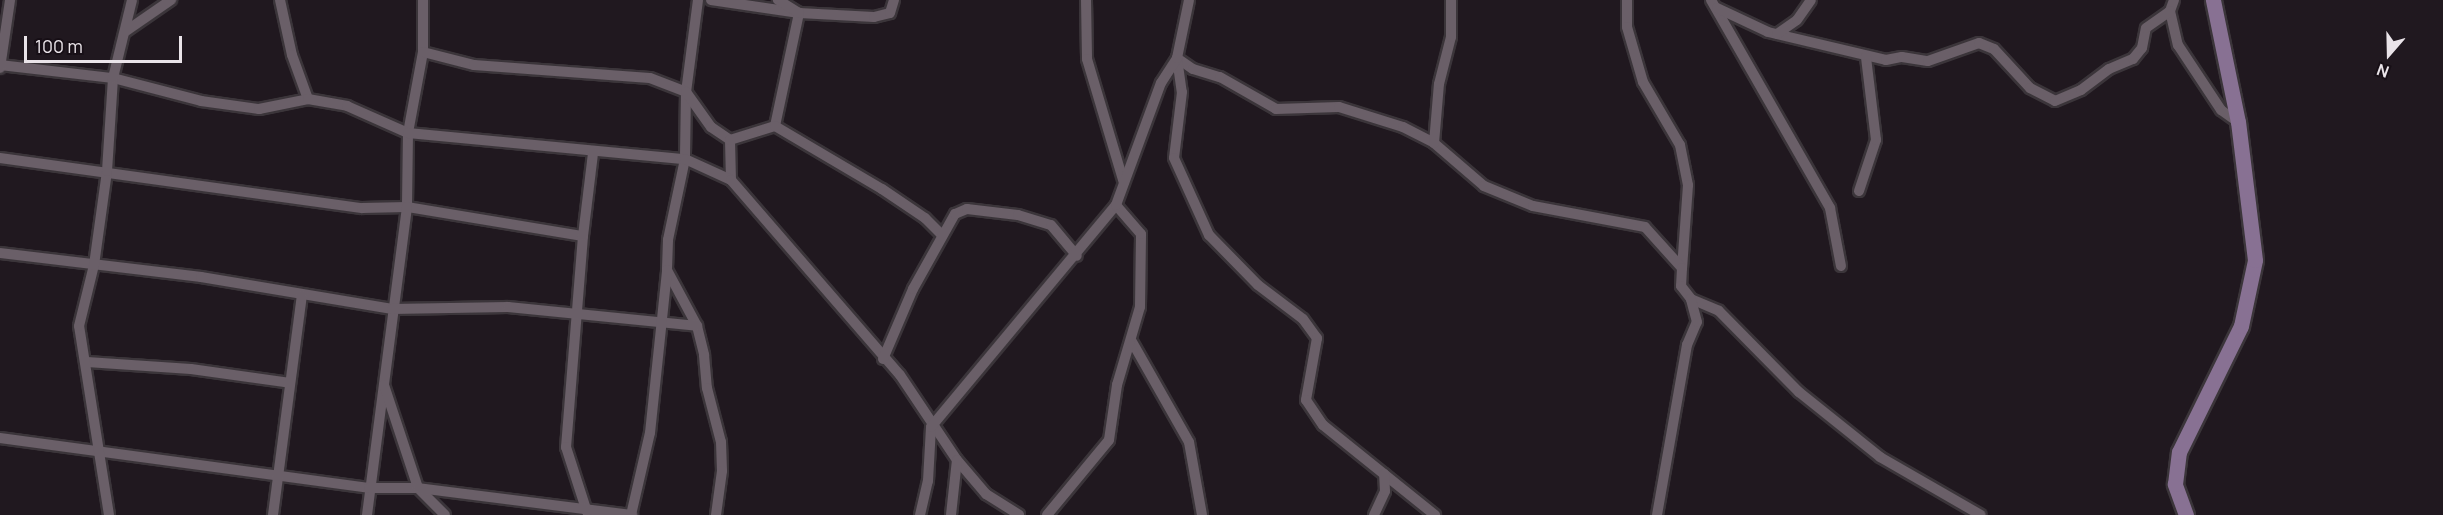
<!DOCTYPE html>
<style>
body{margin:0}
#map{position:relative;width:2443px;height:515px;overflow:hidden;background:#20181f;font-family:Manrope,sans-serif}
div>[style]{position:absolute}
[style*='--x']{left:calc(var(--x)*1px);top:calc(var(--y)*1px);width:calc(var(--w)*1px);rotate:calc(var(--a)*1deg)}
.roads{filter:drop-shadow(2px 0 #3b353a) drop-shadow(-2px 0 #3b353a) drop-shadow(0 2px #3b353a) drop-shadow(0 -2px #3b353a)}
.minor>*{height:10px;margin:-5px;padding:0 5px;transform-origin:5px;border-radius:5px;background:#6a5f68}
.secondary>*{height:15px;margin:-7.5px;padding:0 7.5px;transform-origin:7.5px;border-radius:7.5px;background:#887193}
span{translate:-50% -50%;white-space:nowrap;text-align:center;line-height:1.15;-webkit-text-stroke:4.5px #170f16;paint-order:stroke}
.north{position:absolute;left:2359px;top:24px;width:60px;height:60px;-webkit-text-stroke:4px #170f16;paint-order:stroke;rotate:200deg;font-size:16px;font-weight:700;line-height:24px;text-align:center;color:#eae4e9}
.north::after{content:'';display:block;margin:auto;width:21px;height:27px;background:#eae4e9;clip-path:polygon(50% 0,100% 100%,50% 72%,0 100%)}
.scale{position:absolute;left:24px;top:36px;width:158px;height:27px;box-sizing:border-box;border:3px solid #eae4e9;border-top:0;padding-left:8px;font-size:18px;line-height:21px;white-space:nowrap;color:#eae4e9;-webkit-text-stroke:4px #170f16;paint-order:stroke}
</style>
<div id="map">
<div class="roads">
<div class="minor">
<div style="--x:280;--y:0;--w:56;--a:77.7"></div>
<div style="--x:292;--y:55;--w:47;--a:70"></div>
<div style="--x:423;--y:0;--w:52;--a:90"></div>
<div style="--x:423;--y:52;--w:82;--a:100.5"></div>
<div style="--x:408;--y:133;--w:74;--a:90.8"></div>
<div style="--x:407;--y:207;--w:178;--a:9.4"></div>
<div style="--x:583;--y:236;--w:212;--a:94.6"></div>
<div style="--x:566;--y:447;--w:68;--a:72.1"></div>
<div style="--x:698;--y:0;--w:93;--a:97.4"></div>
<div style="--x:686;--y:92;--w:67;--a:90.9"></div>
<div style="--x:685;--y:159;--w:83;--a:101.9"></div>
<div style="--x:668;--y:240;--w:30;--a:92"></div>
<div style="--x:667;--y:270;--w:64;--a:61.8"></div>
<div style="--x:697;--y:326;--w:30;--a:76"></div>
<div style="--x:704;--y:355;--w:33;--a:85"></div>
<div style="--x:707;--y:388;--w:56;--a:75.5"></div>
<div style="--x:721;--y:442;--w:29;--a:88"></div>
<div style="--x:722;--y:471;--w:44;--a:97.8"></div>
<div style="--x:711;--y:0;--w:89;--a:8.4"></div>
<div style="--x:799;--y:13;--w:75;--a:3.1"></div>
<div style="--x:874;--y:17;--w:16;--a:-14"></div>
<div style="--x:890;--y:13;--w:14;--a:-73"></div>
<div style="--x:1086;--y:0;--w:59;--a:89"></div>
<div style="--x:1087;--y:59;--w:129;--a:73.4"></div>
<div style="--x:1627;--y:0;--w:27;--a:90"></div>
<div style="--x:1627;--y:27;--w:57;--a:73.8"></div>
<div style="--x:1643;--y:82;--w:73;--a:59.6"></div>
<div style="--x:1680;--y:145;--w:41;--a:78.7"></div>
<div style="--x:1688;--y:185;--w:83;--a:94.1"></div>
<div style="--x:1711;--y:0;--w:240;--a:60.2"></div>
<div style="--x:1830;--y:208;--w:59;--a:79.3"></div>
<div style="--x:2174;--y:0;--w:12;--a:110"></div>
<div style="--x:2170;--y:11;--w:35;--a:77"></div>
<div style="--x:2178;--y:45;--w:78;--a:56.5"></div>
<div style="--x:2221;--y:110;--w:21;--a:35"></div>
<div style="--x:1717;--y:8;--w:56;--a:25.2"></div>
<div style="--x:1768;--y:32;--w:121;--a:13.3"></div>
<div style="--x:1886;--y:60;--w:16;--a:-11"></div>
<div style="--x:1902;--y:57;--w:26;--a:9"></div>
<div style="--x:1928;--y:61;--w:54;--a:-19.4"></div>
<div style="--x:1979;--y:43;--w:16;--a:22"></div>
<div style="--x:1994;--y:49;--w:53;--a:47.3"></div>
<div style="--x:2030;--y:88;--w:28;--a:27"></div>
<div style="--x:2055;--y:101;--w:28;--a:-23"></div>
<div style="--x:2081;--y:90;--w:35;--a:-37"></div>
<div style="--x:2109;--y:69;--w:26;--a:-23"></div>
<div style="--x:2133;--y:59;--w:14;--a:-51"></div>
<div style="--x:2142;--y:48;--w:20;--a:-79"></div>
<div style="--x:2146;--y:28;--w:29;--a:-35"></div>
<div style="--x:126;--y:31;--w:55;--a:-34.6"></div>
<div style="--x:1777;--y:34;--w:24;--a:-35"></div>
<div style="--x:1797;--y:20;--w:24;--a:-55"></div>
<div style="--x:423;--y:52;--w:53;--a:14.3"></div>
<div style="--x:474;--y:65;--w:176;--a:4.2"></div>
<div style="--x:650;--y:78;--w:39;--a:21"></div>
<div style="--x:686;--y:92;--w:43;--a:54.5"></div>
<div style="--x:711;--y:127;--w:23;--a:34"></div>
<div style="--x:730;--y:140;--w:40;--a:88.6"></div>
<div style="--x:1177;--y:58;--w:19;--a:35"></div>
<div style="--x:1193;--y:69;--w:28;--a:17"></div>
<div style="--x:1220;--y:77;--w:64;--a:29.7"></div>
<div style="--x:1276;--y:109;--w:63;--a:-1.8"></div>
<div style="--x:1339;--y:107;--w:67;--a:17.4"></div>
<div style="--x:1403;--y:127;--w:35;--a:27"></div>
<div style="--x:1434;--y:143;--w:66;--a:40.7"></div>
<div style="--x:1484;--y:186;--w:53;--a:22.2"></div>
<div style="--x:1533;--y:206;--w:114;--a:10.6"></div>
<div style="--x:1645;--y:227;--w:55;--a:47.9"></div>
<div style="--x:1682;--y:268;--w:18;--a:93"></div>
<div style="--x:1681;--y:286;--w:16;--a:52"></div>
<div style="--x:1691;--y:299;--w:30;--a:23"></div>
<div style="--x:1719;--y:311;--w:114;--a:45.4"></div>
<div style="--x:1799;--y:392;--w:104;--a:38.7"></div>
<div style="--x:1880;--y:457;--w:116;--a:29.9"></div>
<div style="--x:1177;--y:58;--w:34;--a:82"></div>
<div style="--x:1182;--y:92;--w:66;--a:96.9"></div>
<div style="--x:1174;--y:158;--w:85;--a:65.6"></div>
<div style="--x:1209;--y:235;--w:70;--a:45.6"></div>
<div style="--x:1258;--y:285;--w:56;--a:37.1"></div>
<div style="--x:1303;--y:319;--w:24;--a:54"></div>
<div style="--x:1317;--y:338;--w:63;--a:100.1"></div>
<div style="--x:1306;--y:400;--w:30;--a:56"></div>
<div style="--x:1323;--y:425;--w:144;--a:38.8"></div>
<div style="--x:0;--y:65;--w:114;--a:6.6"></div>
<div style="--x:113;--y:78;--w:91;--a:14.6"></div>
<div style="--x:201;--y:101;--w:59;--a:7.9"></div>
<div style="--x:259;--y:109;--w:50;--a:-11.5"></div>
<div style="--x:308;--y:99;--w:40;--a:10"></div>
<div style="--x:347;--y:106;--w:67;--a:23.9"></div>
<div style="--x:408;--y:133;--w:278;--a:5.4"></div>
<div style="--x:685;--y:159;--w:51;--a:24.5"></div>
<div style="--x:731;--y:180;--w:258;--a:49.1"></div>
<div style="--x:900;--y:375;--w:102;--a:56.2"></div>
<div style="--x:957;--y:460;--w:45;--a:49.5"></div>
<div style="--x:986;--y:494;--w:39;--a:32"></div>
<div style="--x:0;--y:68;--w:69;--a:-81.6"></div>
<div style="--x:775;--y:126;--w:116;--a:-78"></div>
<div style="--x:799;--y:13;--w:25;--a:-148"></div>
<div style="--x:730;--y:140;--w:47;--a:-17.3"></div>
<div style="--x:775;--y:126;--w:124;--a:30.5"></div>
<div style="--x:882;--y:189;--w:52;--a:34"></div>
<div style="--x:925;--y:218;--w:24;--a:45"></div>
<div style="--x:1434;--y:143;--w:59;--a:-85.2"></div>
<div style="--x:1439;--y:84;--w:49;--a:-75.7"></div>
<div style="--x:1451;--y:37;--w:37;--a:-90"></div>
<div style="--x:0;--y:158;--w:365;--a:7.9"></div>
<div style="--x:362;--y:208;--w:45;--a:-1.3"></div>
<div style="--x:407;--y:207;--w:311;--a:97.4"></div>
<div style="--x:1859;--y:191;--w:54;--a:-71.6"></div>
<div style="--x:1876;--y:140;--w:84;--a:-96.9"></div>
<div style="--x:583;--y:236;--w:84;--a:-83.1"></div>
<div style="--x:0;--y:253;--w:202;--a:6.8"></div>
<div style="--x:201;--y:277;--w:194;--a:9.5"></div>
<div style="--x:392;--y:309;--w:116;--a:-1"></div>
<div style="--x:508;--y:307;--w:190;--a:5.7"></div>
<div style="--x:1131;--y:340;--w:117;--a:60.4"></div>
<div style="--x:1189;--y:442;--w:74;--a:79.9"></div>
<div style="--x:883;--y:359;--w:76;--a:-66.8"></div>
<div style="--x:913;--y:289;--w:86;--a:-60.8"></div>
<div style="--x:955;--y:214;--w:13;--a:-23"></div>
<div style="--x:967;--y:209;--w:51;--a:6.7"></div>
<div style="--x:1018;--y:215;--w:34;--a:17"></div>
<div style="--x:1051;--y:225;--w:40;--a:50"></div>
<div style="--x:87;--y:362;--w:104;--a:3.9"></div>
<div style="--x:191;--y:369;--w:100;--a:8"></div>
<div style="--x:384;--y:385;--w:108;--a:71.7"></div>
<div style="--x:418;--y:488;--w:38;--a:45"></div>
<div style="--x:0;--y:438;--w:372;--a:7.7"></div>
<div style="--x:369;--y:488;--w:49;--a:0"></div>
<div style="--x:418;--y:488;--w:216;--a:7.2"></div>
<div style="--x:109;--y:515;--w:191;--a:-99"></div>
<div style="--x:79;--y:326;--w:63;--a:-76.2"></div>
<div style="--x:94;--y:265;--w:95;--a:-82.1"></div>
<div style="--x:107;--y:171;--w:93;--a:-86.3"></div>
<div style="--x:113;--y:78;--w:80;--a:-76.3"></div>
<div style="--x:273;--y:515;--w:222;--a:-82.5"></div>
<div style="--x:631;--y:515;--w:84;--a:-77"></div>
<div style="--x:650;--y:433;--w:164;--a:-84"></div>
<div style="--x:920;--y:515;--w:35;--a:-77"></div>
<div style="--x:928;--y:481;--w:54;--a:-86.8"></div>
<div style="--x:931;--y:427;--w:289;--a:-50.2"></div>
<div style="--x:951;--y:515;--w:55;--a:-83.8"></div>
<div style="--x:1047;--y:515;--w:97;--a:-50.4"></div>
<div style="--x:1109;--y:440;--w:56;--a:-81.7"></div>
<div style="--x:1117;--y:385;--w:81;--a:-73.6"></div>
<div style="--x:1140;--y:307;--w:73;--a:-89.2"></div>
<div style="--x:1141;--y:234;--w:38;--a:-131"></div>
<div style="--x:1116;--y:205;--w:130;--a:-69.8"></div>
<div style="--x:1161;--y:83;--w:30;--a:-57"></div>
<div style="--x:1177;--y:58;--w:59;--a:-78.3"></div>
<div style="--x:1374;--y:515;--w:26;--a:-65"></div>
<div style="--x:1385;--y:491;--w:17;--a:-93"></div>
<div style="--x:1657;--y:515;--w:173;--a:-80"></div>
<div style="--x:1687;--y:345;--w:25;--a:-67"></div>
<div style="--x:1697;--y:322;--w:24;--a:-105"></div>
</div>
<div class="secondary">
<div style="--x:2186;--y:515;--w:33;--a:-110"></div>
<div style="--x:2175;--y:484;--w:32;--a:-83"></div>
<div style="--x:2179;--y:452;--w:140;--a:-63.8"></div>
<div style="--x:2241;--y:326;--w:67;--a:-78"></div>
<div style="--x:2255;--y:260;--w:139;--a:-97"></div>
<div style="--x:2238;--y:122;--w:125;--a:-101.6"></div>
</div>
</div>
<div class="north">N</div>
<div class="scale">100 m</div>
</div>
